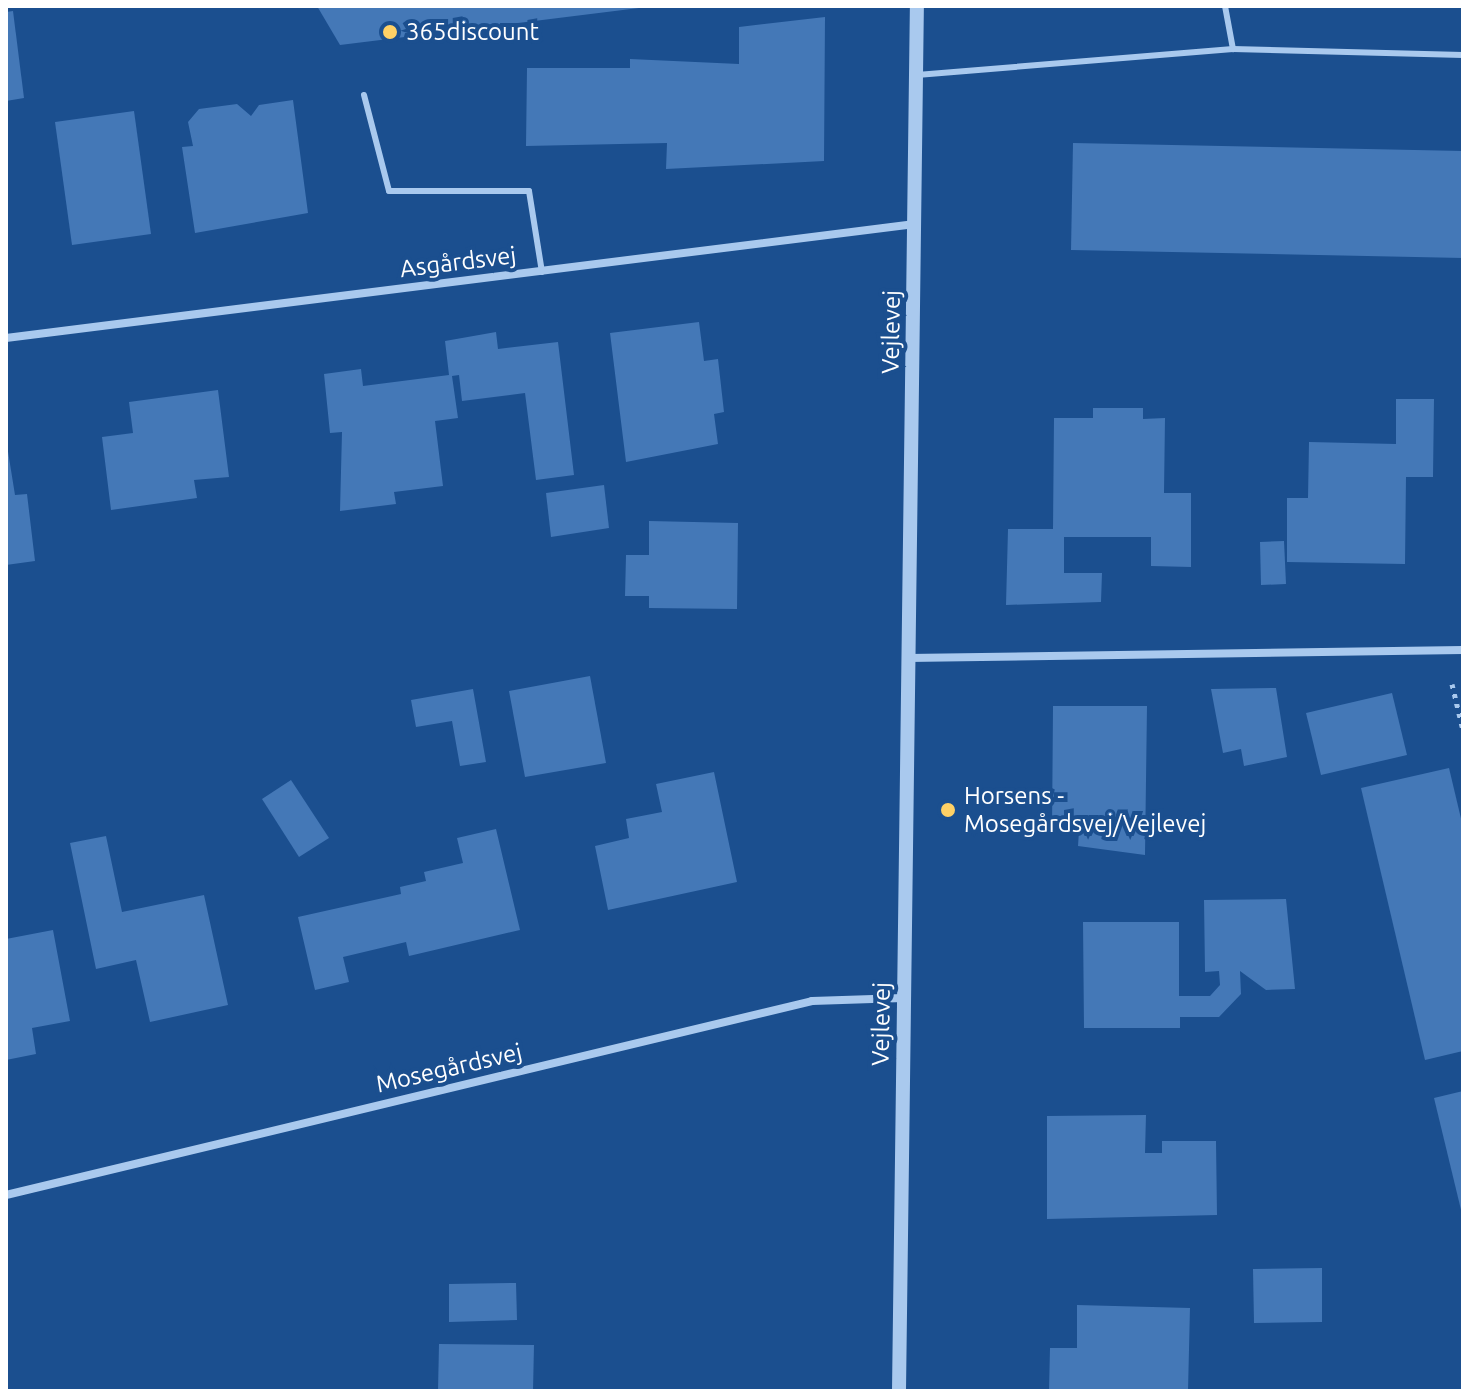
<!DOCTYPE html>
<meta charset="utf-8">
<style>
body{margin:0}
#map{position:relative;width:1469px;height:1397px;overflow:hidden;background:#1b4f8f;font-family:Ubuntu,sans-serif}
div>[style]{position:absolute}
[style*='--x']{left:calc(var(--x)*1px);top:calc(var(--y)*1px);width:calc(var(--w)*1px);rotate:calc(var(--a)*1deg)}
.building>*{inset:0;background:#4478b7}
.path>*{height:5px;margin-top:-2.5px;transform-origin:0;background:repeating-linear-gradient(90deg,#a9c9ee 0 4px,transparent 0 10px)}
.service>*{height:6px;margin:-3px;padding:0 3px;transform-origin:3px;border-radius:3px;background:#a9c9ee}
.minor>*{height:8px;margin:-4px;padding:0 4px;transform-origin:4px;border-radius:4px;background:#a9c9ee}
.tertiary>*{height:14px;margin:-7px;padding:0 7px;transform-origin:7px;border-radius:7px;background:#a9c9ee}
.dots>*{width:22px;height:22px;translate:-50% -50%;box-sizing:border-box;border:4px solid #1b4f8f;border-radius:50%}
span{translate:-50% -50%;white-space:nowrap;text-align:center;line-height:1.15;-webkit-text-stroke:8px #1b4f8f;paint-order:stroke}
.poi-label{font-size:24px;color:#fff}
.left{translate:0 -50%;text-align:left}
.street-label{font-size:24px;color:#fff}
.frame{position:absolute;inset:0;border:8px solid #fff;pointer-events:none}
</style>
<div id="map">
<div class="building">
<div style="clip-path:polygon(317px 6px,638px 6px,639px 8px,340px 45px)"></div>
<div style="clip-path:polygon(13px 11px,24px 98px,6px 101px,6px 12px)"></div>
<div style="clip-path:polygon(825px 17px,824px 161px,666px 169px,667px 143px,526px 146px,527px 68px,630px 68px,630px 59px,739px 64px,739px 27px)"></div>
<div style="clip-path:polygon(293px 100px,308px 213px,195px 233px,182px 147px,193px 146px,188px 122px,199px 109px,237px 104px,251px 116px,259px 105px)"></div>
<div style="clip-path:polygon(134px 111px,151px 234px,72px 245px,55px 122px)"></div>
<div style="clip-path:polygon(1073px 143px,1463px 151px,1463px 258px,1071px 250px)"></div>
<div style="clip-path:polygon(699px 322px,704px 361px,718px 359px,724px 412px,714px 414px,718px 444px,626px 462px,610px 333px)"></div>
<div style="clip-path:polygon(496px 332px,498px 349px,558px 342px,574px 475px,536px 480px,525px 393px,462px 401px,459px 375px,452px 376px,458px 418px,435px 421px,443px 486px,394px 492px,396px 504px,340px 511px,342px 432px,330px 433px,324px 374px,361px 369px,363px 386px,449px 375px,445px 341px)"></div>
<div style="clip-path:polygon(218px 390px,229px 477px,194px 480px,197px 498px,111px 510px,102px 437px,133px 433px,129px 402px)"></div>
<div style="clip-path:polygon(1396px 399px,1434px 399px,1433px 477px,1406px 477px,1405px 564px,1287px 562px,1287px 498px,1308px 498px,1309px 442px,1396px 444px)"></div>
<div style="clip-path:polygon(1093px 408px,1143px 408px,1143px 419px,1165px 418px,1164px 493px,1191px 493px,1191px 567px,1151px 566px,1151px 537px,1064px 537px,1064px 573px,1102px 573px,1101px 602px,1006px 605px,1008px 529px,1053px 529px,1054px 418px,1093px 418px)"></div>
<div style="clip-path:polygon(6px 439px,15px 495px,27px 494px,35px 561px,6px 565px)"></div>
<div style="clip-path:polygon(604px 485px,609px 528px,551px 537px,546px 493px)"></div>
<div style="clip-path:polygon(649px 521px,738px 523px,737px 609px,649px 608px,649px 596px,625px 596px,626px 555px,649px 555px)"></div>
<div style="clip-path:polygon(1284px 541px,1286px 584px,1261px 585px,1260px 542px)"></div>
<div style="clip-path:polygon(590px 676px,606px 763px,525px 777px,509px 691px)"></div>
<div style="clip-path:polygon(1276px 688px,1287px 757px,1244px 766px,1241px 749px,1223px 753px,1211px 689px)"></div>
<div style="clip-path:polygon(473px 689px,486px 762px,460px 766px,452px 721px,416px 727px,411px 700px)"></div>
<div style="clip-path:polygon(1392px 693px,1407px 755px,1321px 775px,1306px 713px)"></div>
<div style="clip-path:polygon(1053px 706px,1147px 706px,1145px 855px,1078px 846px,1079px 831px,1052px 830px)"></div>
<div style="clip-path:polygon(1449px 768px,1463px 827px,1463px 1051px,1425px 1060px,1361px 788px)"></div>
<div style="clip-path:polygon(714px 772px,737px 882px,608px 910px,595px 846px,629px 838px,626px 819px,662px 812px,656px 784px)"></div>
<div style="clip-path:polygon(291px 780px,329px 838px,299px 857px,262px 799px)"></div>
<div style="clip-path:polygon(496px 829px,520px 930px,409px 956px,406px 942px,343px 957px,349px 982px,315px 990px,298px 917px,401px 894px,400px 887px,426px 881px,424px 872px,463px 863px,457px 838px)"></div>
<div style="clip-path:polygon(106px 836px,122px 912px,204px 895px,228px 1005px,150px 1022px,136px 960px,96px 969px,70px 843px)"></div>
<div style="clip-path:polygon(1286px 899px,1295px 989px,1266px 990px,1240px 971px,1241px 994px,1219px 1017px,1180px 1017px,1180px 1028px,1084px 1028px,1083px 922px,1179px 922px,1179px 996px,1210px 996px,1220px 985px,1219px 971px,1205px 972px,1204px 900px)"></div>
<div style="clip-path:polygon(53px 930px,70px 1021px,32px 1028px,36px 1054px,6px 1060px,6px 939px)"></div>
<div style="clip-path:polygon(1463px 1091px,1463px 1213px,1462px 1214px,1434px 1098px)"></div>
<div style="clip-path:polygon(1146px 1115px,1145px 1153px,1162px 1153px,1162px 1141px,1216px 1141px,1217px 1215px,1047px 1219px,1047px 1116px)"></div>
<div style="clip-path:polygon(1322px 1268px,1322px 1322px,1254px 1323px,1253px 1269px)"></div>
<div style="clip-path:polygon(516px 1283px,517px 1320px,449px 1322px,449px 1284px)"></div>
<div style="clip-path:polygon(1077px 1305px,1190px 1308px,1188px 1391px,1049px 1391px,1050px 1348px,1077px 1348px)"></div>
<div style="clip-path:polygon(439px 1344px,534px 1345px,533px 1391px,438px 1391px)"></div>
</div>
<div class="path">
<div style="--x:1452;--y:684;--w:47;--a:76.6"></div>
</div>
<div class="service">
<div style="--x:1225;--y:6;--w:44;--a:79.5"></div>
<div style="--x:917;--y:75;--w:317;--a:-4.7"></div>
<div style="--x:1233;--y:49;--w:230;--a:1.5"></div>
<div style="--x:364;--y:95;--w:99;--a:75.4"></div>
<div style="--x:389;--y:191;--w:140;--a:0"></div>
<div style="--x:529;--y:191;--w:82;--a:80.9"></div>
</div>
<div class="minor">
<div style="--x:6;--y:338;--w:916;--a:-7.15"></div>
<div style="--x:908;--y:658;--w:555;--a:-0.83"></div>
<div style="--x:6;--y:1195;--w:829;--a:-13.53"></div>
<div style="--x:812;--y:1001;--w:91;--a:-1.9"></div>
</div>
<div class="tertiary">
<div style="--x:899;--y:1391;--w:1385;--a:-89.26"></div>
</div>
<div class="dots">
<div style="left:390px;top:32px;background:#ffd166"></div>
<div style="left:948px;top:810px;background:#ffd166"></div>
</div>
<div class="poi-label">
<span class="left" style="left:406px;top:32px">365discount</span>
<span class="left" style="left:964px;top:810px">Horsens -<br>Mosegårdsvej/Vejlevej</span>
</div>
<div class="street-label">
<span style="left:458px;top:262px;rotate:-7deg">Asgårdsvej</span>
<span style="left:891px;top:332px;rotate:-89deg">Vejlevej</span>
<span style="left:881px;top:1024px;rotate:-89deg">Vejlevej</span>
<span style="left:449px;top:1068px;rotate:-13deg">Mosegårdsvej</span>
</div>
<div class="frame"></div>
</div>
